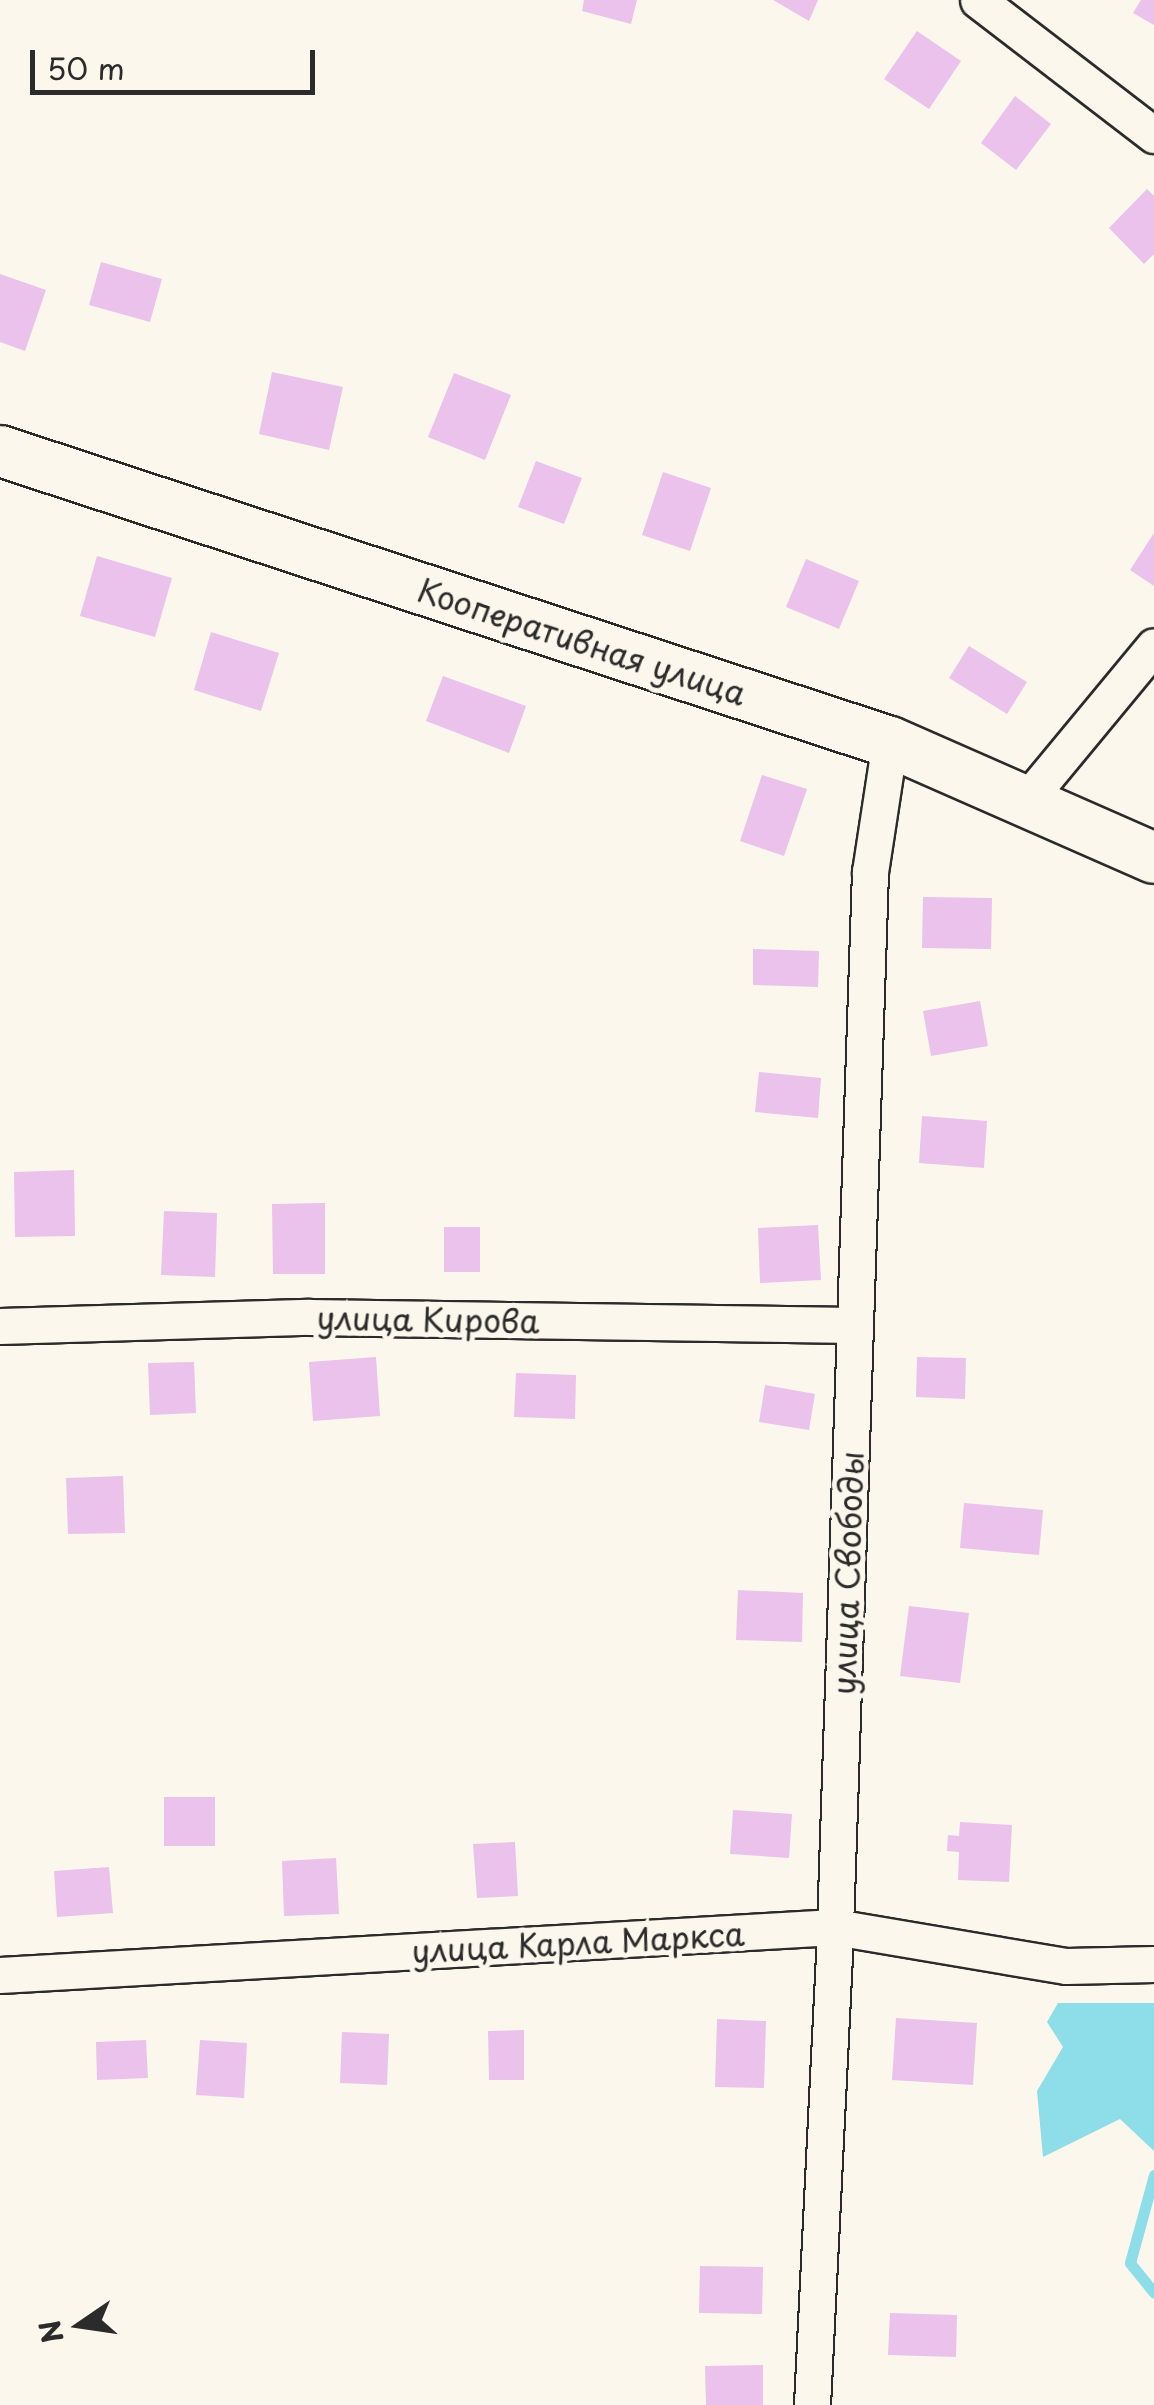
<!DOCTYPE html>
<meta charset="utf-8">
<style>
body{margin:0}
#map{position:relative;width:1154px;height:2405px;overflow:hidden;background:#fbf7ec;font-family:"Playpen Sans",sans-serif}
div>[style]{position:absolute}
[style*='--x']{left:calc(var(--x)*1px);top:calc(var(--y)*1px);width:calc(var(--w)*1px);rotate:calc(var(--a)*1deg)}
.water>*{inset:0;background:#8ddee8}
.stream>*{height:11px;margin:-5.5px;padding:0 5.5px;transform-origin:5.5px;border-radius:5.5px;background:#8ddee8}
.building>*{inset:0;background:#eac2eb}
.roads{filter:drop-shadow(2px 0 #2b2b2b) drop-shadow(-2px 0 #2b2b2b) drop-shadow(0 2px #2b2b2b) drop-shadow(0 -2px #2b2b2b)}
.street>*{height:35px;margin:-17.5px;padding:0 17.5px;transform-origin:17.5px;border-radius:17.5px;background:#fbf7ec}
.secondary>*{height:50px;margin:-25px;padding:0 25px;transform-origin:25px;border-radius:25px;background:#fbf7ec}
span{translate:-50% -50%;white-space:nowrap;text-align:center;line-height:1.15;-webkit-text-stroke:10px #fbf7ec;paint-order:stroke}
.street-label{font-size:32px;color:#2b2b2b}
.north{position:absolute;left:30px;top:2275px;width:100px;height:100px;-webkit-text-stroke:8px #fbf7ec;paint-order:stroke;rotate:257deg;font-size:28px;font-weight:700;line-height:40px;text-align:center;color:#2b2b2b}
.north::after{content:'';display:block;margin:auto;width:35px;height:45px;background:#2b2b2b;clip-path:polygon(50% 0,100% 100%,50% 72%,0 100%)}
.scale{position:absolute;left:30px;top:50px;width:285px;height:45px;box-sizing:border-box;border:5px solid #2b2b2b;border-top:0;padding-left:12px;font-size:30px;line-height:35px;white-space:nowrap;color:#2b2b2b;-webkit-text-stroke:8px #fbf7ec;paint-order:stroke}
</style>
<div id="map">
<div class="water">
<div style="clip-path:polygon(1058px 2003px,1154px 2003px,1154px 2151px,1120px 2119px,1043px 2157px,1037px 2091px,1063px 2047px,1047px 2022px)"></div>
</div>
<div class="stream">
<div style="--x:1154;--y:2175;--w:91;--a:105.3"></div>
<div style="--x:1130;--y:2263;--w:38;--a:51"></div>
</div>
<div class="building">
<div style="clip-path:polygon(584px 0,637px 0,631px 24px,582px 11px)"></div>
<div style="clip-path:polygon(773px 0,818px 0,809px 21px)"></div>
<div style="clip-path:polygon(1141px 0,1154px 0,1154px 25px,1133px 13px)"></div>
<div style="clip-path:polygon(917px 31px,961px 61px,929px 109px,884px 79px)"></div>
<div style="clip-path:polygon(1015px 96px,1051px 124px,1016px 170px,981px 143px)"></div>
<div style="clip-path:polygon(1147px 189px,1154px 196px,1154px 254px,1144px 264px,1109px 228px)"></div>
<div style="clip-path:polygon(101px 262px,162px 279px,150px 322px,89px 305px)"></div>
<div style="clip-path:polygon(0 274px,46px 290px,25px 351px,0 342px)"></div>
<div style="clip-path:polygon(272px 372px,343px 387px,329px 450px,259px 434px)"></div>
<div style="clip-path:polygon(454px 373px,511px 395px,485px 460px,428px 437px)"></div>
<div style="clip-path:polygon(536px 461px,582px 478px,564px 524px,518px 507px)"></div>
<div style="clip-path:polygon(663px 472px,711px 488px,690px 551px,642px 535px)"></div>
<div style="clip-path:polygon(1154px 533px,1154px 586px,1130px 570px)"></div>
<div style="clip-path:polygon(97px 556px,172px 578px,155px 637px,80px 616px)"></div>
<div style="clip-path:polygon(806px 559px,859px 581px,839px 629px,786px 607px)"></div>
<div style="clip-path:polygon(211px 632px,279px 653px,261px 711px,194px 690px)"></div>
<div style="clip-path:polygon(969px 646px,1027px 682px,1007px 714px,949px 678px)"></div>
<div style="clip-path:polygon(443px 676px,526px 706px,509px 753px,426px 721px)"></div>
<div style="clip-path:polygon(762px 775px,807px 789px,784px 856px,740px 841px)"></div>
<div style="clip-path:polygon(923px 897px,992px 898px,991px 949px,922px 948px)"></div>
<div style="clip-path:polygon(753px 949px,819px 951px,818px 987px,753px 985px)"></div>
<div style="clip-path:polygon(980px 1001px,988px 1046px,931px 1056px,923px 1011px)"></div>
<div style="clip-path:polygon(759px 1072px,821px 1078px,818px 1118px,755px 1112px)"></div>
<div style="clip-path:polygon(922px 1116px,987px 1121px,984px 1168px,919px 1163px)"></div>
<div style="clip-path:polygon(74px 1170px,75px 1236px,15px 1237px,14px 1172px)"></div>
<div style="clip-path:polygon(325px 1203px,325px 1274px,273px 1274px,272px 1204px)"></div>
<div style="clip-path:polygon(164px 1211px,217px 1213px,215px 1277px,161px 1275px)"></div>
<div style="clip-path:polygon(818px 1225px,821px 1280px,760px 1283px,758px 1228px)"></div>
<div style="clip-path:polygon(444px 1227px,480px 1227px,480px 1272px,444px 1272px)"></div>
<div style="clip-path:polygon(376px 1357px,380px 1416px,313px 1421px,309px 1362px)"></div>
<div style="clip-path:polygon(917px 1357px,966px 1358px,965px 1399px,916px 1397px)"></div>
<div style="clip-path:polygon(194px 1362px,196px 1413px,150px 1415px,148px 1363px)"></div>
<div style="clip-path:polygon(516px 1373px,576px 1375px,575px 1419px,514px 1417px)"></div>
<div style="clip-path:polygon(765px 1385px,815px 1394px,809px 1430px,759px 1422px)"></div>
<div style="clip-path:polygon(123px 1476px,125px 1533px,68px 1534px,66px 1478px)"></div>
<div style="clip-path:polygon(964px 1503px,1043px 1510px,1039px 1555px,960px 1548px)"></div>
<div style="clip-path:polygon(738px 1590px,803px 1593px,802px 1642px,736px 1640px)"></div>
<div style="clip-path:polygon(909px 1606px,969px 1613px,960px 1683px,900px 1676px)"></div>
<div style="clip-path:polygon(164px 1797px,215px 1797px,215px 1846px,164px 1846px)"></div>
<div style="clip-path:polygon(733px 1810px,792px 1814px,789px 1858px,730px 1854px)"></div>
<div style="clip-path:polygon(960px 1822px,1012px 1825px,1009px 1882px,958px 1880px,959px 1852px,947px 1851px,948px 1835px,959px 1836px)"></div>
<div style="clip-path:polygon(515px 1842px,518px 1896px,477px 1898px,473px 1844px)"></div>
<div style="clip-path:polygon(336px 1858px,339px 1914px,284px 1916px,282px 1861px)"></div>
<div style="clip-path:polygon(109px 1867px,113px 1913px,57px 1917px,54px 1871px)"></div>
<div style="clip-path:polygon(896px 2018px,977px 2023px,973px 2085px,892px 2080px)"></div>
<div style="clip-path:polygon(717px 2019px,766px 2021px,764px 2088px,715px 2087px)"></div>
<div style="clip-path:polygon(524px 2030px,524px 2080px,489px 2080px,488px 2031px)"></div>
<div style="clip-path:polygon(342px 2032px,389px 2034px,387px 2085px,340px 2083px)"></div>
<div style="clip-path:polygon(146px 2040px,148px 2078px,97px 2080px,96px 2042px)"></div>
<div style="clip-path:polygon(200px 2040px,247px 2043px,244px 2098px,196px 2095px)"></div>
<div style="clip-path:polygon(700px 2266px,763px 2267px,762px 2314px,699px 2313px)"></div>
<div style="clip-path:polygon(890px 2313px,957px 2315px,956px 2357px,888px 2355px)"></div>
<div style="clip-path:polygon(763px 2365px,763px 2405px,706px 2405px,705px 2366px)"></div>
</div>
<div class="roads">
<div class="street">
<div style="--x:978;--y:0;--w:222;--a:37.5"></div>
<div style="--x:1025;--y:802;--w:202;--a:-50.4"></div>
<div style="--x:0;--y:1326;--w:309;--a:-1.7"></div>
<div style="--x:309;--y:1317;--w:546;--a:0.84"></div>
<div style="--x:0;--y:1975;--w:836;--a:-3.29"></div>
<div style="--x:835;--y:1927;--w:234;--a:9.6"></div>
<div style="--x:1066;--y:1966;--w:88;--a:-1.3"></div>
<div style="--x:812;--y:2405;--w:479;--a:-87.2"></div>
<div style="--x:835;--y:1927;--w:1056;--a:-88.1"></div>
<div style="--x:870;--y:872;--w:132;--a:-81.3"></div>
</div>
<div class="secondary">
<div style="--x:0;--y:451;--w:936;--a:18.11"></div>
<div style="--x:890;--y:742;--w:288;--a:23.7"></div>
</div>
</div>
<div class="street-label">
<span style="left:582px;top:641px;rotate:18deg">Кооперативная улица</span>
<span style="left:428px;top:1319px;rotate:1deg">улица Кирова</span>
<span style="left:847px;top:1573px;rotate:-88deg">улица Свободы</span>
<span style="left:578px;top:1942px;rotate:-3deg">улица Карла Маркса</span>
</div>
<div class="north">N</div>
<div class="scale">50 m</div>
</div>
